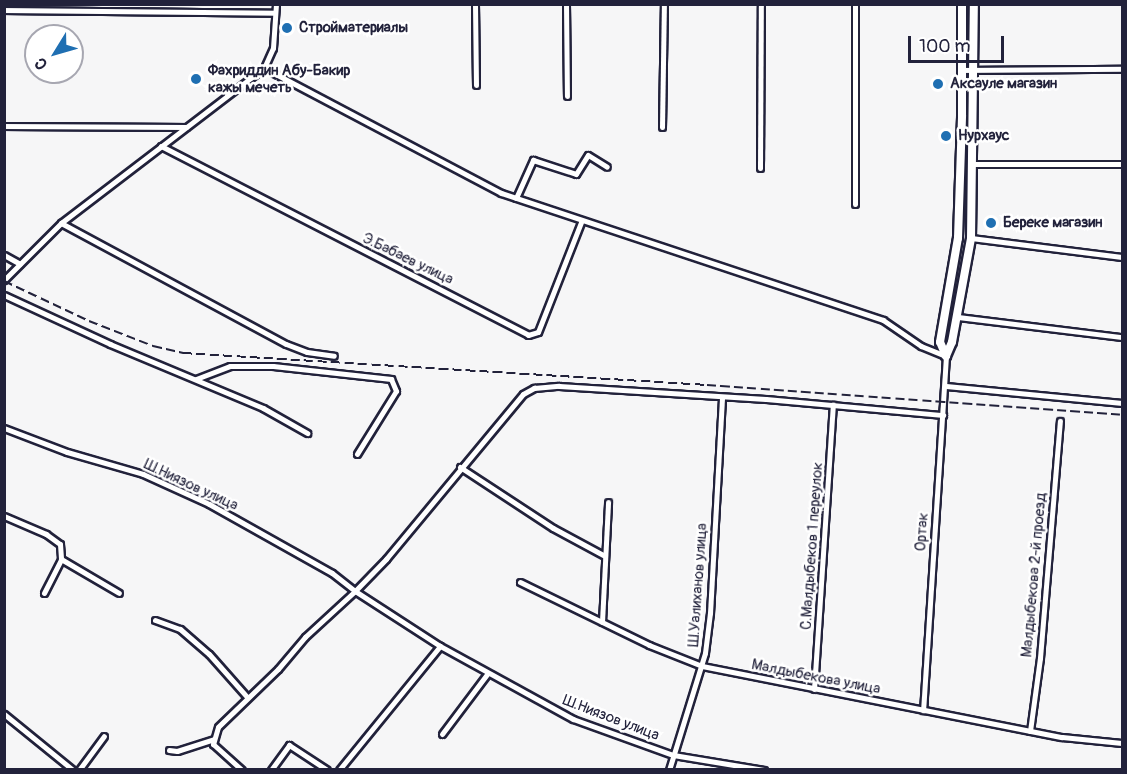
<!DOCTYPE html>
<meta charset="utf-8">
<style>
body{margin:0}
#map{position:relative;width:1127px;height:774px;overflow:hidden;background:#f6f6f7;font-family:Pangolin,sans-serif}
div>[style]{position:absolute}
[style*='--x']{left:calc(var(--x)*1px);top:calc(var(--y)*1px);width:calc(var(--w)*1px);rotate:calc(var(--a)*1deg)}
.roads{filter:drop-shadow(2px 0 #22223b) drop-shadow(-2px 0 #22223b) drop-shadow(0 2px #22223b) drop-shadow(0 -2px #22223b)}
.street>*{height:5px;margin:-2.5px;padding:0 2.5px;transform-origin:2.5px;border-radius:2.5px;background:#fff}
.secondary>*{height:8px;margin:-4px;padding:0 4px;transform-origin:4px;border-radius:4px;background:#fff}
.rail>*{height:2px;margin-top:-1px;transform-origin:0;background:repeating-linear-gradient(90deg,#22223b 0 9px,transparent 0 13.5px)}
.dots>*{width:16px;height:16px;translate:-50% -50%;box-sizing:border-box;border:3px solid #fff;border-radius:50%}
span{translate:-50% -50%;white-space:nowrap;text-align:center;line-height:1.15;-webkit-text-stroke:5px #fff;paint-order:stroke}
.poi-label{font-size:15px;color:#22223b;font-weight:700}
.left{translate:0 -50%;text-align:left}
.street-label{font-size:15px;color:#22223b}
.frame{position:absolute;inset:0;border:6px solid #22223b;pointer-events:none}
.north{position:absolute;left:24px;top:24px;width:60px;height:60px;box-sizing:border-box;background:#fff;border:2px solid #a7a7b1;border-radius:50%;rotate:233deg;font-size:16px;font-weight:700;line-height:24px;text-align:center;color:#22223b}
.north::after{content:'';display:block;margin:auto;width:21px;height:27px;background:#1f6fb2;clip-path:polygon(50% 0,100% 100%,50% 72%,0 100%)}
.scale{position:absolute;left:908px;top:36px;width:96px;height:27px;box-sizing:border-box;border:3px solid #22223b;border-top:0;padding-left:8px;font-size:18px;line-height:21px;white-space:nowrap;color:#22223b;-webkit-text-stroke:4px #fff;paint-order:stroke}
</style>
<div id="map">
<div class="roads">
<div class="street">
<div style="--x:475;--y:4;--w:81;--a:89.3"></div>
<div style="--x:566;--y:4;--w:92;--a:89.4"></div>
<div style="--x:855;--y:4;--w:200;--a:90"></div>
<div style="--x:4;--y:10;--w:271;--a:0.6"></div>
<div style="--x:264;--y:68;--w:268;--a:27.8"></div>
<div style="--x:501;--y:193;--w:403;--a:18.4"></div>
<div style="--x:883;--y:320;--w:46;--a:34.4"></div>
<div style="--x:921;--y:346;--w:27;--a:22"></div>
<div style="--x:946;--y:356;--w:355;--a:93.7"></div>
<div style="--x:962;--y:70;--w:160;--a:-0.4"></div>
<div style="--x:4;--y:126;--w:182;--a:0.3"></div>
<div style="--x:662;--y:127;--w:123;--a:-89.1"></div>
<div style="--x:161;--y:146;--w:413;--a:27.2"></div>
<div style="--x:528;--y:335;--w:10;--a:-17"></div>
<div style="--x:538;--y:332;--w:118;--a:-68.6"></div>
<div style="--x:974;--y:164;--w:148;--a:0"></div>
<div style="--x:760;--y:168;--w:164;--a:-89.7"></div>
<div style="--x:516;--y:198;--w:42;--a:-65.9"></div>
<div style="--x:533;--y:160;--w:45;--a:18"></div>
<div style="--x:576;--y:174;--w:22;--a:-58"></div>
<div style="--x:588;--y:155;--w:22;--a:32"></div>
<div style="--x:61;--y:223;--w:255;--a:28.3"></div>
<div style="--x:286;--y:344;--w:22;--a:21"></div>
<div style="--x:307;--y:352;--w:27;--a:8"></div>
<div style="--x:971;--y:238;--w:152;--a:7.2"></div>
<div style="--x:4;--y:255;--w:18;--a:29"></div>
<div style="--x:4;--y:280;--w:81;--a:-45"></div>
<div style="--x:61;--y:223;--w:255;--a:-37.4"></div>
<div style="--x:264;--y:68;--w:22;--a:-66"></div>
<div style="--x:273;--y:48;--w:44;--a:-86.1"></div>
<div style="--x:4;--y:295;--w:117;--a:24.8"></div>
<div style="--x:110;--y:344;--w:166;--a:22.7"></div>
<div style="--x:263;--y:408;--w:51;--a:29.6"></div>
<div style="--x:958;--y:317;--w:165;--a:7"></div>
<div style="--x:196;--y:379;--w:36;--a:-21"></div>
<div style="--x:230;--y:366;--w:43;--a:0"></div>
<div style="--x:273;--y:366;--w:119;--a:6.3"></div>
<div style="--x:391;--y:379;--w:13;--a:67"></div>
<div style="--x:396;--y:391;--w:74;--a:121.8"></div>
<div style="--x:946;--y:386;--w:177;--a:5.5"></div>
<div style="--x:4;--y:428;--w:67;--a:20.9"></div>
<div style="--x:67;--y:452;--w:79;--a:16.1"></div>
<div style="--x:143;--y:474;--w:72;--a:24.4"></div>
<div style="--x:209;--y:504;--w:141;--a:29.3"></div>
<div style="--x:332;--y:573;--w:29;--a:38"></div>
<div style="--x:355;--y:591;--w:68;--a:137.4"></div>
<div style="--x:305;--y:637;--w:42;--a:130.2"></div>
<div style="--x:278;--y:669;--w:83;--a:136"></div>
<div style="--x:218;--y:727;--w:18;--a:106"></div>
<div style="--x:213;--y:744;--w:39;--a:42"></div>
<div style="--x:460;--y:467;--w:111;--a:33.3"></div>
<div style="--x:553;--y:528;--w:59;--a:28.3"></div>
<div style="--x:4;--y:516;--w:46;--a:23.2"></div>
<div style="--x:46;--y:534;--w:17;--a:36"></div>
<div style="--x:60;--y:544;--w:15;--a:86"></div>
<div style="--x:61;--y:559;--w:67;--a:30.4"></div>
<div style="--x:520;--y:582;--w:144;--a:26"></div>
<div style="--x:649;--y:645;--w:57;--a:21.6"></div>
<div style="--x:702;--y:666;--w:367;--a:11.2"></div>
<div style="--x:1062;--y:737;--w:60;--a:5.7"></div>
<div style="--x:44;--y:593;--w:38;--a:-63"></div>
<div style="--x:155;--y:620;--w:27;--a:20"></div>
<div style="--x:180;--y:629;--w:38;--a:41"></div>
<div style="--x:209;--y:654;--w:57;--a:48.5"></div>
<div style="--x:602;--y:622;--w:120;--a:-87.1"></div>
<div style="--x:814;--y:689;--w:285;--a:-86.2"></div>
<div style="--x:4;--y:714;--w:89;--a:39.1"></div>
<div style="--x:1030;--y:731;--w:74;--a:-82.2"></div>
<div style="--x:1040;--y:658;--w:238;--a:-85.2"></div>
<div style="--x:442;--y:734;--w:76;--a:-53"></div>
<div style="--x:169;--y:750;--w:8;--a:7"></div>
<div style="--x:177;--y:751;--w:38;--a:-18"></div>
<div style="--x:79;--y:770;--w:42;--a:-53.7"></div>
<div style="--x:271;--y:770;--w:31;--a:-54"></div>
<div style="--x:289;--y:745;--w:45;--a:33.3"></div>
<div style="--x:339;--y:770;--w:160;--a:-50.8"></div>
<div style="--x:669;--y:770;--w:122;--a:-72.9"></div>
<div style="--x:705;--y:653;--w:40;--a:-82.9"></div>
<div style="--x:710;--y:613;--w:215;--a:-86.8"></div>
<div style="--x:764;--y:770;--w:92;--a:-170.6"></div>
<div style="--x:673;--y:755;--w:106;--a:-160.2"></div>
<div style="--x:573;--y:719;--w:152;--a:-151.2"></div>
<div style="--x:440;--y:646;--w:101;--a:-147.1"></div>
<div style="--x:355;--y:591;--w:45;--a:-45.9"></div>
<div style="--x:386;--y:559;--w:214;--a:-50.3"></div>
<div style="--x:523;--y:394;--w:13;--a:-29"></div>
<div style="--x:534;--y:388;--w:25;--a:-5"></div>
<div style="--x:559;--y:386;--w:207;--a:3.6"></div>
<div style="--x:766;--y:399;--w:178;--a:5.2"></div>
</div>
<div class="secondary">
<div style="--x:946;--y:356;--w:15;--a:-67"></div>
<div style="--x:952;--y:342;--w:106;--a:-79.6"></div>
<div style="--x:971;--y:238;--w:234;--a:-89.3"></div>
<div style="--x:946;--y:356;--w:15;--a:-113"></div>
<div style="--x:940;--y:342;--w:106;--a:-80.2"></div>
<div style="--x:958;--y:238;--w:123;--a:-88.1"></div>
<div style="--x:962;--y:115;--w:111;--a:-90"></div>
</div>
</div>
<div class="rail">
<div style="--x:4;--y:281;--w:94;--a:25.2"></div>
<div style="--x:89;--y:321;--w:69;--a:21.3"></div>
<div style="--x:153;--y:346;--w:31;--a:13"></div>
<div style="--x:183;--y:353;--w:525;--a:3.49"></div>
<div style="--x:707;--y:385;--w:416;--a:4.1"></div>
</div>
<div class="dots">
<div style="left:287px;top:28px;background:#1f6fb2"></div>
<div style="left:196px;top:79px;background:#1f6fb2"></div>
<div style="left:938px;top:84px;background:#1f6fb2"></div>
<div style="left:946px;top:136px;background:#1f6fb2"></div>
<div style="left:991px;top:223px;background:#1f6fb2"></div>
</div>
<div class="poi-label">
<span class="left" style="left:299px;top:28px">Стройматериалы</span>
<span class="left" style="left:208px;top:79px">Фахриддин Абу-Бакир<br>кажы мечеть</span>
<span class="left" style="left:950px;top:84px">Аксауле магазин</span>
<span class="left" style="left:958px;top:136px">Нурхаус</span>
<span class="left" style="left:1003px;top:223px">Береке магазин</span>
</div>
<div class="street-label">
<span style="left:408px;top:259px;rotate:26deg">Э.Бабаев улица</span>
<span style="left:191px;top:485px;rotate:25deg">Ш.Ниязов улица</span>
<span style="left:922px;top:532px;rotate:-86deg">Ортак</span>
<span style="left:812px;top:546px;rotate:-86deg">С.Малдыбеков 1 переулок</span>
<span style="left:1034px;top:575px;rotate:-85deg">Малдыбекова 2-й проезд</span>
<span style="left:698px;top:585px;rotate:-86deg">Ш.Уалиханов улица</span>
<span style="left:816px;top:677px;rotate:11deg">Малдыбекова улица</span>
<span style="left:611px;top:718px;rotate:21deg">Ш.Ниязов улица</span>
</div>
<div class="frame"></div>
<div class="north">С</div>
<div class="scale">100 m</div>
</div>
